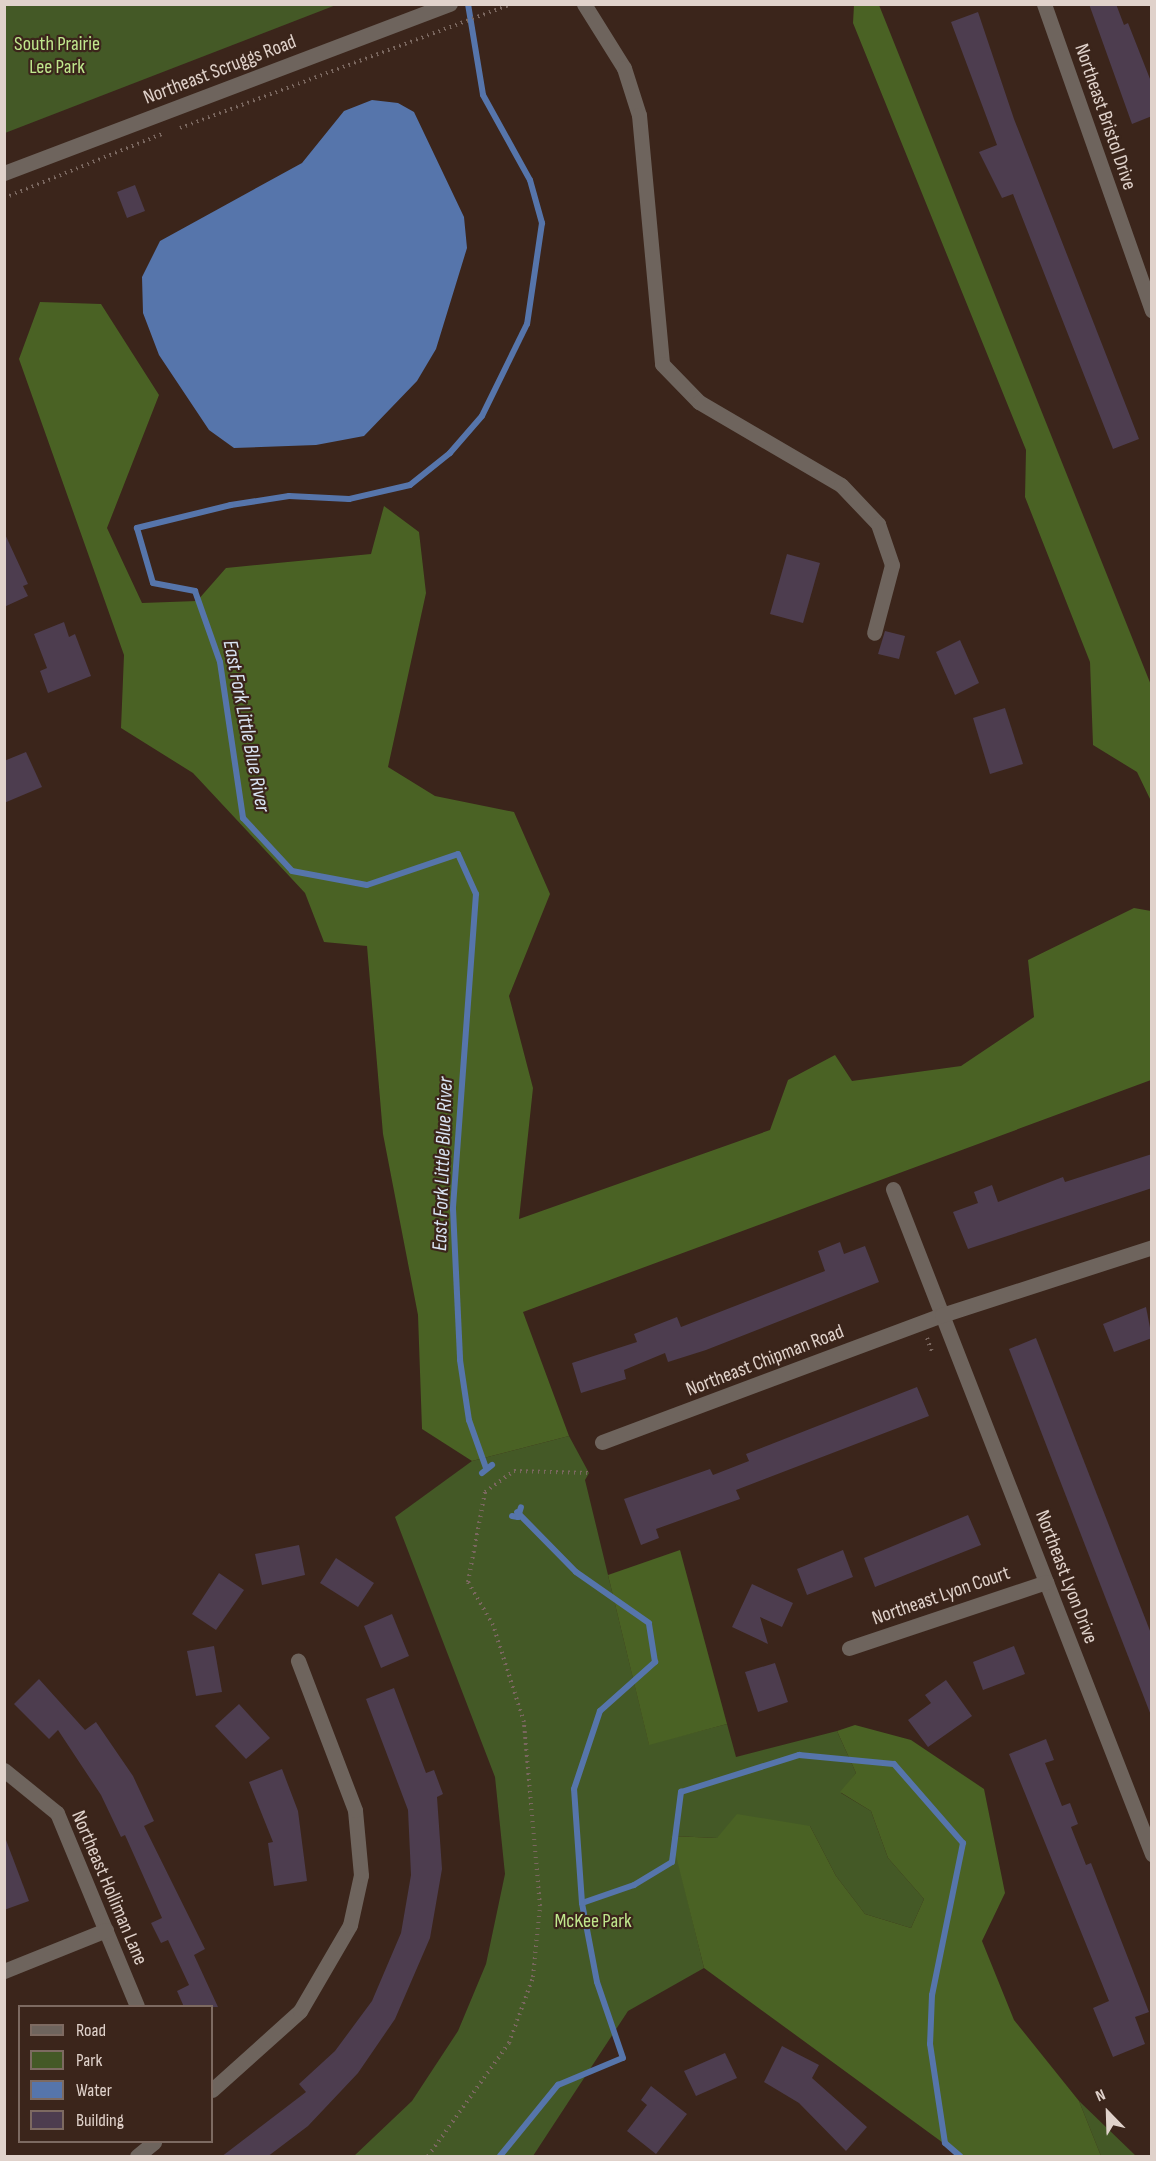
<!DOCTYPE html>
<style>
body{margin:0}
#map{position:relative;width:1156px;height:2161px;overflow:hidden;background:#3b251b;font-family:"Sofia Sans Condensed",sans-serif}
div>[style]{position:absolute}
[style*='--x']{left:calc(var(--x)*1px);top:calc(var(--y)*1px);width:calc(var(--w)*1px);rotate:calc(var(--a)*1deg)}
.green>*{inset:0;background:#445926}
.forest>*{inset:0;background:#4a6224}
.water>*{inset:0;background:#5675ab}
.stream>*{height:6px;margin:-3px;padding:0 3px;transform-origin:3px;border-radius:3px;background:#5675ab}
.building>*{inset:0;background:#4d3d4f}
.path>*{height:4px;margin-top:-2px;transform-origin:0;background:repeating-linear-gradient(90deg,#7a675f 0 1.5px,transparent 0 6px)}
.minor>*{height:15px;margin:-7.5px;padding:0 7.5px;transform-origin:7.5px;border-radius:7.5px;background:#6e645d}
span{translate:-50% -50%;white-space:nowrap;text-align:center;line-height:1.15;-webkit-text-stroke:4.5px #3b251b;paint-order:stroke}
.park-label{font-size:20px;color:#c0e78d}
.street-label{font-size:20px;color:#e0d2cb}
.water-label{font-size:21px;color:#dae4f4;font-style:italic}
.frame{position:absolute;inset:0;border:6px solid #e0d2cb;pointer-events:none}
.legend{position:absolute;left:18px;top:2005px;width:195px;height:138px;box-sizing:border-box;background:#3b251b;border:2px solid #7d6a61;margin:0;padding:8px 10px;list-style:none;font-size:18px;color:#e0d2cb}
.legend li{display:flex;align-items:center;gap:12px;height:30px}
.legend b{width:30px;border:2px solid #7d6a61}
.north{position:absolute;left:1078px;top:2083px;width:60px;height:60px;-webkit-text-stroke:4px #3b251b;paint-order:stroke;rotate:337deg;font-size:16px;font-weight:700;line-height:24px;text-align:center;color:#e0d2cb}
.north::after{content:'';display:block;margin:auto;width:21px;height:27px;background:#e0d2cb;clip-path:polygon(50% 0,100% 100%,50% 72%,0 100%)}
</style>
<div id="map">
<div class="green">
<div style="clip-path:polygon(5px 4px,336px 4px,336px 5px,5px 133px)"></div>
<div style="clip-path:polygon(569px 1436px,589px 1473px,585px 1480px,649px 1744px,727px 1724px,736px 1757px,837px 1731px,856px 1773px,841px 1793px,871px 1811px,888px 1858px,924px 1899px,911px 1928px,865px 1914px,836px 1876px,810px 1826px,717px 1838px,672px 1836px,704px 1968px,628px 2011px,533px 2156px,354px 2156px,412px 2101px,458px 2031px,486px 1964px,505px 1874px,495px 1777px,395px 1517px,472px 1461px)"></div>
<div style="clip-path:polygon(1079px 2101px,1136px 2156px,1101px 2156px)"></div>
</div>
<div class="forest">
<div style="clip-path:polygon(854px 5px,879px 5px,1151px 685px,1151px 801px,1137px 772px,1093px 745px,1090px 662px,1025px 497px,1026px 450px,853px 23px)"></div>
<div style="clip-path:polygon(40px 302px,101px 304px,159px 395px,107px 528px,142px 603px,197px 601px,226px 568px,371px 554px,384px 506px,419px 532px,426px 593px,388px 767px,435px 796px,514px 812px,550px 894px,509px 996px,533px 1088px,519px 1219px,770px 1130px,788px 1080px,835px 1055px,852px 1081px,961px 1066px,1034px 1017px,1028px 960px,1134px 908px,1151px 911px,1151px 1080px,523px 1312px,569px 1436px,472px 1461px,422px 1429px,418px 1315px,383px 1134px,367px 946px,324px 942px,305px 893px,193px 773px,121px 728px,124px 655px,19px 359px)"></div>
<div style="clip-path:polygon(680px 1550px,727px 1724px,649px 1745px,608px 1575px)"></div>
<div style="clip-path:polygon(855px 1725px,911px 1740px,984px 1789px,1005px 1893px,982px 1941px,1014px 2020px,1079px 2101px,1101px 2156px,961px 2156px,704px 1968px,671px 1836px,717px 1838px,737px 1814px,810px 1826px,836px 1876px,865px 1914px,911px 1928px,924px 1899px,888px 1858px,871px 1811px,840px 1792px,856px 1773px,837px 1731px)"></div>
</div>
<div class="water">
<div style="clip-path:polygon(372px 100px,398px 103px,414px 112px,464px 217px,467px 248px,436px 349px,417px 381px,364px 436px,316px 445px,234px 448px,209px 430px,159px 355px,143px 313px,142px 277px,160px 241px,302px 163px,344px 111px)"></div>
</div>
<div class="stream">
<div style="--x:468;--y:4;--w:92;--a:80.6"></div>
<div style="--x:483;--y:95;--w:97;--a:61.1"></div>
<div style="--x:530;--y:180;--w:45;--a:74.4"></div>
<div style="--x:542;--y:223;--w:102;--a:98.4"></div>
<div style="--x:527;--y:324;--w:102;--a:116.1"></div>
<div style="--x:482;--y:416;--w:49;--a:130.9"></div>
<div style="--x:450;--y:453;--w:51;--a:141.3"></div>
<div style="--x:410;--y:485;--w:63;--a:167.1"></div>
<div style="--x:349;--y:499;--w:60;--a:-177.1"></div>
<div style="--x:289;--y:496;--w:59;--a:171.2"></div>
<div style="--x:231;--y:505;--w:97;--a:166.3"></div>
<div style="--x:137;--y:528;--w:57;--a:73.8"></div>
<div style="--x:153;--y:583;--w:43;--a:10.8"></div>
<div style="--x:195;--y:591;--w:75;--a:70.6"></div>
<div style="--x:220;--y:662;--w:158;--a:81.6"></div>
<div style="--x:243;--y:818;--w:72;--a:47.2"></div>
<div style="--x:292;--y:871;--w:76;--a:10.6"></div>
<div style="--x:367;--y:885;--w:96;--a:-18.8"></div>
<div style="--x:458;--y:854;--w:44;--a:65.8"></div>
<div style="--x:476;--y:894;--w:316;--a:94.2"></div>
<div style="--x:453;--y:1209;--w:151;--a:87.3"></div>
<div style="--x:460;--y:1360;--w:61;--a:81.5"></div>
<div style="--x:469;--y:1420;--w:51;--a:70.5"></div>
<div style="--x:482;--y:1473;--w:13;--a:-39"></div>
<div style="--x:512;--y:1516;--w:6;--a:9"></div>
<div style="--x:518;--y:1517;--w:10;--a:-73"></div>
<div style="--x:582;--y:1903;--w:55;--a:-19.1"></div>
<div style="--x:634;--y:1885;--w:44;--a:-31.2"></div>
<div style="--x:672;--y:1862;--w:71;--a:-82.7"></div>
<div style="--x:681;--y:1792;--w:124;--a:-17.4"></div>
<div style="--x:799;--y:1755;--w:95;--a:5.4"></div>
<div style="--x:894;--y:1764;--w:105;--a:48.9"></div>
<div style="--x:963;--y:1843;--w:155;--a:101.5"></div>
<div style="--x:932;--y:1995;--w:49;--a:92.3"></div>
<div style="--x:930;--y:2044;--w:100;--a:81.4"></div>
<div style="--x:945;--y:2143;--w:20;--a:41"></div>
<div style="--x:500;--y:2156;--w:92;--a:-50.8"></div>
<div style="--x:558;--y:2085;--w:70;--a:-22.6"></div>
<div style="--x:623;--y:2058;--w:80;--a:-108.9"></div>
<div style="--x:597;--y:1982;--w:80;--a:-100.8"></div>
<div style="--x:582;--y:1903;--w:114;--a:-94"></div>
<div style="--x:574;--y:1789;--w:82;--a:-71.6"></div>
<div style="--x:600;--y:1711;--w:74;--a:-41.7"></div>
<div style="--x:655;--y:1662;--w:39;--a:-99"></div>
<div style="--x:649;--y:1623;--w:89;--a:-145.1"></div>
<div style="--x:576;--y:1572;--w:84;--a:-134.5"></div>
</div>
<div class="building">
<div style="clip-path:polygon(1089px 4px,1116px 4px,1124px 25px,1128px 23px,1152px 84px,1152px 116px,1132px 124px)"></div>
<div style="clip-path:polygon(978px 12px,1014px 119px,1139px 439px,1113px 449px,1013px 194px,1002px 198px,979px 152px,997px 145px,951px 22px)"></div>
<div style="clip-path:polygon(135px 185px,145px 211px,127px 218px,117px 192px)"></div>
<div style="clip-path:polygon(4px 532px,28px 584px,23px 586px,28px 596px,4px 607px)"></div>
<div style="clip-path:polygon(787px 554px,820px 563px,803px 623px,770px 614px)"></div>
<div style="clip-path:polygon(64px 622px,69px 637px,75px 634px,91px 676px,48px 693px,40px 671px,47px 668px,34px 634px)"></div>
<div style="clip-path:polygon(885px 631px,905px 636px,899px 659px,878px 654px)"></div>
<div style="clip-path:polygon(960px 640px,979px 683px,955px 695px,936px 652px)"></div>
<div style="clip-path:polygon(1005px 708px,1023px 764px,990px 774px,973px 718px)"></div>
<div style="clip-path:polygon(26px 752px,42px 787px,4px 803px,4px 761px)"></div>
<div style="clip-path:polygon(1152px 1154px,1152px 1188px,968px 1249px,953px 1212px,978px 1203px,974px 1192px,992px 1185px,998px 1202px,1063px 1177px,1065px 1182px)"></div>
<div style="clip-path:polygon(840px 1242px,844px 1254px,865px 1246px,879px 1282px,706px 1350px,668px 1362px,665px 1353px,624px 1370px,626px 1379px,581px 1393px,572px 1363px,637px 1342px,634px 1334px,677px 1317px,681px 1327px,825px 1271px,818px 1251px)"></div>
<div style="clip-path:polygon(1146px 1307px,1152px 1338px,1114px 1352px,1103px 1324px)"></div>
<div style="clip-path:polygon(1036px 1338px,1152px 1636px,1152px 1718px,1009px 1349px)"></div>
<div style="clip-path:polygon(917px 1387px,929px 1416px,736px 1490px,740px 1499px,656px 1529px,659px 1538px,641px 1545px,624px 1499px,710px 1469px,713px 1475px,749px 1461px,746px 1454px)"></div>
<div style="clip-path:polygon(968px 1515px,981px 1545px,875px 1587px,864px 1558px)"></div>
<div style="clip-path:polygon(299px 1545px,305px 1575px,262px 1585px,255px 1554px)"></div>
<div style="clip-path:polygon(843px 1550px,853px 1577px,807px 1595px,797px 1569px)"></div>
<div style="clip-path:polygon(336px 1558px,374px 1583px,358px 1607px,320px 1583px)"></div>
<div style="clip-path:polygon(219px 1573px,244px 1590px,216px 1630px,192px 1614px)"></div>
<div style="clip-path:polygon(752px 1584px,793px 1603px,782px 1627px,760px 1617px,768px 1644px,732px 1627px)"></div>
<div style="clip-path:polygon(392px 1614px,409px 1656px,381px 1668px,364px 1626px)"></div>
<div style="clip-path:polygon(214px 1646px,222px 1692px,196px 1696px,187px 1651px)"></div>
<div style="clip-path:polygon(1014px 1646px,1025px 1674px,983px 1690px,973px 1662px)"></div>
<div style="clip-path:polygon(775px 1663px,788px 1702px,758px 1712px,745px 1672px)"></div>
<div style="clip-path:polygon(39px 1679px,85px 1730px,96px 1722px,133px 1776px,154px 1821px,144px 1826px,205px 1949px,194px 1955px,218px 2007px,184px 2007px,177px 1991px,189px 1985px,168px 1940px,161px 1943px,151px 1923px,162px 1918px,125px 1835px,121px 1837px,101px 1795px,58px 1730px,49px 1739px,14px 1704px)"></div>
<div style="clip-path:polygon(946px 1680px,972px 1716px,928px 1747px,908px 1720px,931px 1703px,925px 1695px)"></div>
<div style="clip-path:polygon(394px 1688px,426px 1773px,434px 1770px,443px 1794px,437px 1797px,442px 1869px,430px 1938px,395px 2019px,358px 2073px,308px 2126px,267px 2157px,221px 2157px,306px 2092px,299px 2084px,335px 2051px,372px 2001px,401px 1933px,411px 1875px,408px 1810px,366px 1699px)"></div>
<div style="clip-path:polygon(239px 1704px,270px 1738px,246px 1759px,215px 1726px)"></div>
<div style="clip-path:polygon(1046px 1739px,1054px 1760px,1045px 1763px,1062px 1806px,1070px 1803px,1078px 1824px,1071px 1827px,1086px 1865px,1091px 1863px,1149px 2012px,1135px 2017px,1145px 2044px,1113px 2057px,1093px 2008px,1109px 2001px,1009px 1754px)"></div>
<div style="clip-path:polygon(282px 1769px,298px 1811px,307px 1881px,274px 1886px,268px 1843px,273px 1842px,249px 1782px)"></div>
<div style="clip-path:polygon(6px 1840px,29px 1901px,4px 1910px,4px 1841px)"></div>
<div style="clip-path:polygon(782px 2046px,819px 2065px,812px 2078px,867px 2127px,846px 2151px,799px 2103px,764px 2082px)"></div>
<div style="clip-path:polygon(725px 2053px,737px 2078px,696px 2096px,684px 2071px)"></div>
<div style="clip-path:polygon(651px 2086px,687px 2114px,656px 2154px,627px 2131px,647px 2105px,641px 2100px)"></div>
</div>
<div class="path">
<div style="--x:180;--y:128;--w:353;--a:-20.5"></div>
<div style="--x:4;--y:198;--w:170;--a:-22.1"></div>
<div style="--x:927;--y:1338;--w:15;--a:70"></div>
<div style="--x:428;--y:2156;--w:139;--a:-54.4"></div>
<div style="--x:509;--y:2043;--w:70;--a:-70"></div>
<div style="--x:533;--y:1977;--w:71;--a:-84.4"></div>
<div style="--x:540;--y:1906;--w:185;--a:-95"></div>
<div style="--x:524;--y:1722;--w:102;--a:-107.7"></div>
<div style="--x:493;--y:1625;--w:50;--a:-120.2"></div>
<div style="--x:468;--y:1582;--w:92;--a:-79.3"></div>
<div style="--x:485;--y:1492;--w:36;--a:-36"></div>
<div style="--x:514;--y:1471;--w:75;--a:1.5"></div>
</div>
<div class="minor">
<div style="--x:584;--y:4;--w:75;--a:58"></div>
<div style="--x:624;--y:68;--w:49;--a:72.3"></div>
<div style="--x:639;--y:115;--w:250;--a:84.7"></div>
<div style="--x:662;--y:364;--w:53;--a:45.8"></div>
<div style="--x:699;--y:402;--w:164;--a:30.3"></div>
<div style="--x:841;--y:485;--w:54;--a:46.5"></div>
<div style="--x:878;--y:524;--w:43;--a:71.1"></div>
<div style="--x:892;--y:565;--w:70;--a:104.8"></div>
<div style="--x:1044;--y:4;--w:325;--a:70.6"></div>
<div style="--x:4;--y:173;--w:477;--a:-20.8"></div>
<div style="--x:893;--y:1189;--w:714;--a:68.72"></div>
<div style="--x:602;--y:1442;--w:363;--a:-20.5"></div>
<div style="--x:942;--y:1315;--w:221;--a:-17.9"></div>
<div style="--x:849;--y:1648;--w:208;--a:-18.5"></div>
<div style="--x:4;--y:1770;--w:68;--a:39.1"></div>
<div style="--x:57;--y:1813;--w:209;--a:67.5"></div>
<div style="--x:4;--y:1971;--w:110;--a:-21.9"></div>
<div style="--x:212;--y:2090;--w:118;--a:-41.9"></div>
<div style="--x:300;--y:2011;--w:99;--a:-59.8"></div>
<div style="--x:350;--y:1925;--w:51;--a:-77.6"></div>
<div style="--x:361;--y:1875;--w:65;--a:-95.3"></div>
<div style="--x:355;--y:1810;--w:160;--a:-110.9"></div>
<div style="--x:137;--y:2156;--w:22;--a:-39"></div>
</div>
<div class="park-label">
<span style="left:57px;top:56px">South Prairie<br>Lee Park</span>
<span style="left:593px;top:1921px">McKee Park</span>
</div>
<div class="street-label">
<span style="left:220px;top:70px;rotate:-21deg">Northeast Scruggs Road</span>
<span style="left:1105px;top:117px;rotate:71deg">Northeast Bristol Drive</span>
<span style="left:765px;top:1361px;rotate:-21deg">Northeast Chipman Road</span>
<span style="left:1066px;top:1577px;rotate:69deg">Northeast Lyon Drive</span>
<span style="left:941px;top:1596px;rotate:-19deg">Northeast Lyon Court</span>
<span style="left:109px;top:1888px;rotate:67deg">Northeast Holliman Lane</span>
</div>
<div class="water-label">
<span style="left:246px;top:726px;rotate:79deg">East Fork Little Blue River</span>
<span style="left:443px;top:1164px;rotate:-88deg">East Fork Little Blue River</span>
</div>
<div class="frame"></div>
<ul class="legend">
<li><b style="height:8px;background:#6e645d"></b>Road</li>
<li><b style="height:16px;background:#445926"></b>Park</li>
<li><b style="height:16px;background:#5675ab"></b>Water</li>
<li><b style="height:16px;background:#4d3d4f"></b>Building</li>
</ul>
<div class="north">N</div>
</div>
